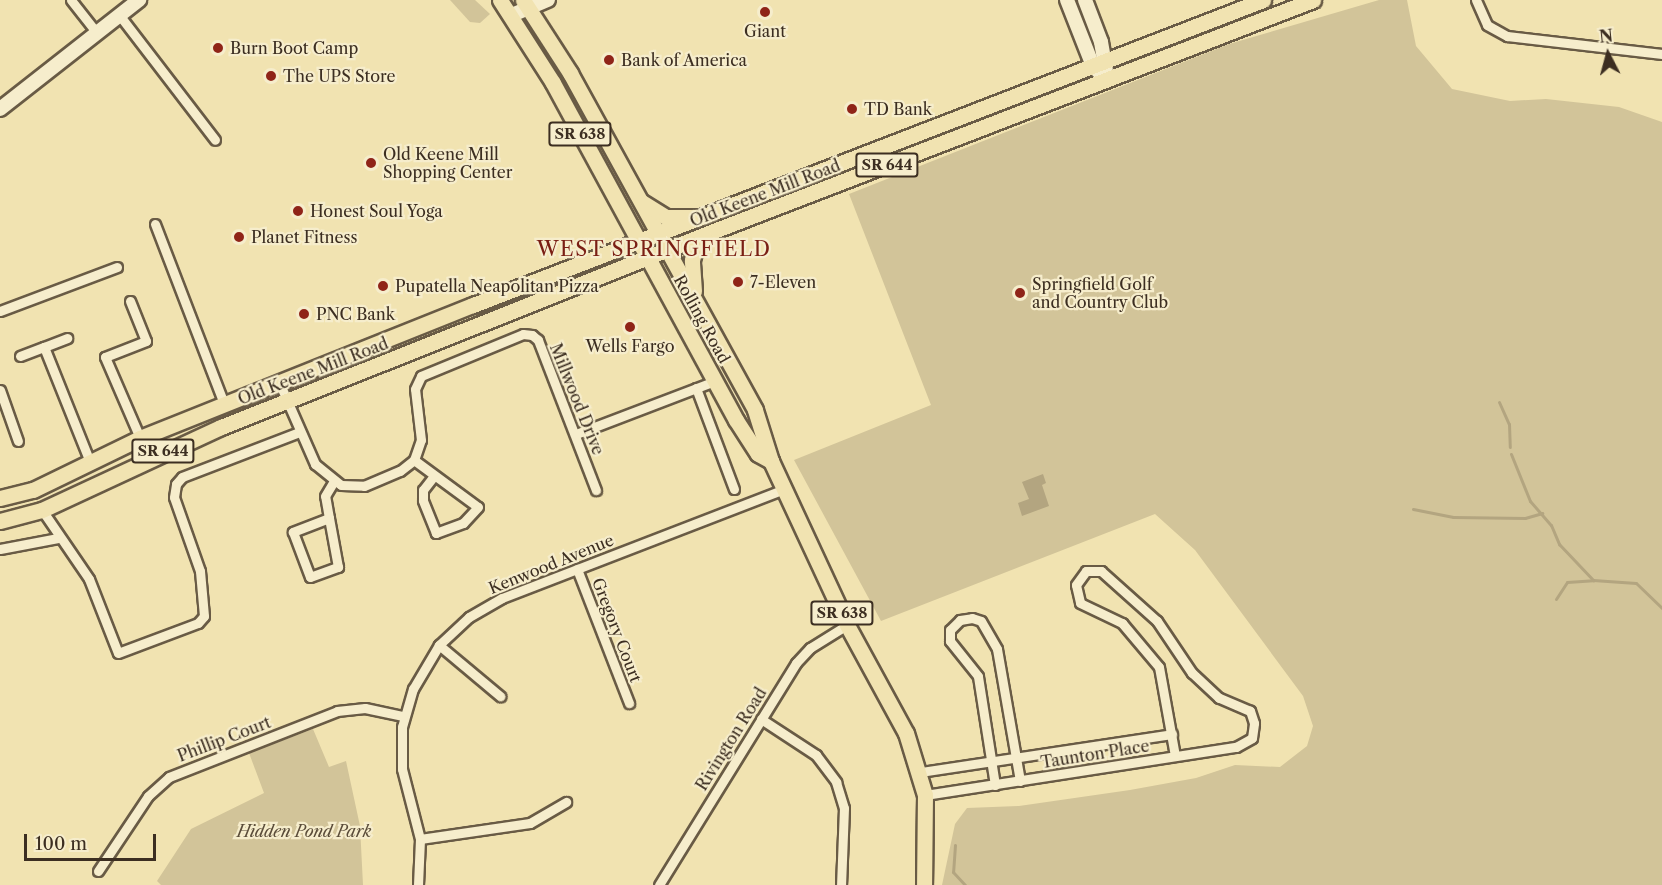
<!DOCTYPE html>
<style>
body{margin:0}
#map{position:relative;width:1662px;height:885px;overflow:hidden;background:#f1e3b1;font-family:"Libre Caslon Text",serif}
div>[style]{position:absolute}
[style*='--x']{left:calc(var(--x)*1px);top:calc(var(--y)*1px);width:calc(var(--w)*1px);rotate:calc(var(--a)*1deg)}
.green>*{inset:0;background:#d2c499}
.water>*{inset:0;background:#b3a580}
.stream>*{height:3px;margin:-1.5px;padding:0 1.5px;transform-origin:1.5px;border-radius:1.5px;background:#b3a580}
.roads{filter:drop-shadow(2px 0 #695b45) drop-shadow(-2px 0 #695b45) drop-shadow(0 2px #695b45) drop-shadow(0 -2px #695b45)}
.street>*{height:9px;margin:-4.5px;padding:0 4.5px;transform-origin:4.5px;border-radius:4.5px;background:#f6edcc}
.secondary>*{height:14px;margin:-7px;padding:0 7px;transform-origin:7px;border-radius:7px;background:#f6edcc}
.primary>*{height:15px;margin:-7.5px;padding:0 7.5px;transform-origin:7.5px;border-radius:7.5px;background:#f1e3b1}
.dots>*{width:16px;height:16px;translate:-50% -50%;box-sizing:border-box;border:3px solid #f6edcc;border-radius:50%}
span{translate:-50% -50%;white-space:nowrap;text-align:center;line-height:1.15;-webkit-text-stroke:4.5px #f6edcc;paint-order:stroke}
.shield-label span{padding:2px 4px;background:#f6edcc;border:2px solid;border-radius:4px;-webkit-text-stroke-width:0}
.shield-label{font-size:15px;color:#3c2e21;font-weight:700}
.poi-label{font-size:16px;color:#3c2e21}
.left{translate:0 -50%;text-align:left}
.street-label{font-size:16px;color:#3c2e21}
.park-label{font-size:16px;color:#5a4c39;font-style:italic}
.quarter-label{font-size:20px;color:#7a1f14;letter-spacing:1.5px}
.north{position:absolute;left:1578px;top:24px;width:60px;height:60px;-webkit-text-stroke:4px #f6edcc;paint-order:stroke;rotate:354deg;font-size:16px;font-weight:700;line-height:24px;text-align:center;color:#3c2e21}
.north::after{content:'';display:block;margin:auto;width:21px;height:27px;background:#3c2e21;clip-path:polygon(50% 0,100% 100%,50% 72%,0 100%)}
.scale{position:absolute;left:24px;top:834px;width:132px;height:27px;box-sizing:border-box;border:3px solid #3c2e21;border-top:0;padding-left:8px;font-size:18px;line-height:21px;white-space:nowrap;color:#3c2e21;-webkit-text-stroke:4px #f6edcc;paint-order:stroke}
</style>
<div id="map">
<div class="green">
<div style="clip-path:polygon(450px 0,475px 0,490px 14px,480px 23px,470px 22px)"></div>
<div style="clip-path:polygon(1379px 0,1407px 0,1416px 46px,1452px 89px,1510px 101px,1546px 99px,1619px 107px,1662px 122px,1662px 885px,942px 885px,955px 824px,967px 808px,1019px 806px,1130px 790px,1196px 778px,1235px 765px,1280px 767px,1307px 746px,1313px 726px,1303px 696px,1195px 550px,1155px 514px,881px 621px,794px 460px,931px 405px,849px 194px,1229px 44px)"></div>
<div style="clip-path:polygon(313px 729px,329px 767px,346px 761px,360px 826px,363px 885px,161px 885px,157px 881px,191px 829px,264px 793px,249px 753px)"></div>
</div>
<div class="water">
<div style="clip-path:polygon(1043px 474px,1046px 483px,1042px 485px,1049px 506px,1022px 516px,1018px 503px,1029px 499px,1022px 482px)"></div>
</div>
<div class="stream">
<div style="--x:1499;--y:402;--w:24;--a:66"></div>
<div style="--x:1509;--y:424;--w:23;--a:88"></div>
<div style="--x:1511;--y:454;--w:51;--a:68"></div>
<div style="--x:1530;--y:501;--w:32;--a:49"></div>
<div style="--x:1551;--y:525;--w:21;--a:67"></div>
<div style="--x:1559;--y:544;--w:50;--a:46.6"></div>
<div style="--x:1593;--y:580;--w:43;--a:4"></div>
<div style="--x:1636;--y:583;--w:36;--a:44"></div>
<div style="--x:1413;--y:509;--w:41;--a:11.3"></div>
<div style="--x:1453;--y:517;--w:72;--a:0.8"></div>
<div style="--x:1525;--y:518;--w:18;--a:-16"></div>
<div style="--x:1556;--y:599;--w:20;--a:-57"></div>
<div style="--x:1567;--y:582;--w:26;--a:-4"></div>
<div style="--x:955;--y:845;--w:27;--a:94"></div>
<div style="--x:953;--y:872;--w:18;--a:47"></div>
</div>
<div class="roads">
<div class="street">
<div style="--x:71;--y:0;--w:42;--a:51.8"></div>
<div style="--x:1476;--y:0;--w:27;--a:66"></div>
<div style="--x:1487;--y:25;--w:23;--a:29"></div>
<div style="--x:1507;--y:36;--w:156;--a:6.6"></div>
<div style="--x:120;--y:16;--w:156;--a:52.5"></div>
<div style="--x:155;--y:224;--w:193;--a:69"></div>
<div style="--x:130;--y:301;--w:43;--a:68.2"></div>
<div style="--x:146;--y:341;--w:44;--a:158.7"></div>
<div style="--x:105;--y:357;--w:88;--a:66.6"></div>
<div style="--x:0;--y:311;--w:125;--a:-20.6"></div>
<div style="--x:44;--y:347;--w:25;--a:-21"></div>
<div style="--x:20;--y:356;--w:26;--a:-21"></div>
<div style="--x:44;--y:347;--w:124;--a:68.2"></div>
<div style="--x:279;--y:382;--w:90;--a:66.3"></div>
<div style="--x:315;--y:464;--w:33;--a:39"></div>
<div style="--x:341;--y:485;--w:23;--a:2"></div>
<div style="--x:364;--y:486;--w:39;--a:-23"></div>
<div style="--x:400;--y:471;--w:18;--a:-38"></div>
<div style="--x:414;--y:460;--w:21;--a:-71"></div>
<div style="--x:421;--y:440;--w:51;--a:-96.7"></div>
<div style="--x:415;--y:389;--w:14;--a:-65"></div>
<div style="--x:421;--y:376;--w:110;--a:-22.4"></div>
<div style="--x:523;--y:334;--w:9;--a:6"></div>
<div style="--x:532;--y:335;--w:8;--a:40"></div>
<div style="--x:538;--y:340;--w:161;--a:68.9"></div>
<div style="--x:696;--y:388;--w:108;--a:69.4"></div>
<div style="--x:0;--y:390;--w:54;--a:70.6"></div>
<div style="--x:576;--y:434;--w:149;--a:-20.9"></div>
<div style="--x:414;--y:460;--w:79;--a:36.3"></div>
<div style="--x:478;--y:507;--w:22;--a:133"></div>
<div style="--x:463;--y:523;--w:29;--a:160"></div>
<div style="--x:436;--y:533;--w:35;--a:-112"></div>
<div style="--x:423;--y:500;--w:10;--a:-90"></div>
<div style="--x:423;--y:490;--w:18;--a:-52"></div>
<div style="--x:42;--y:510;--w:83;--a:55.7"></div>
<div style="--x:89;--y:579;--w:79;--a:68.6"></div>
<div style="--x:118;--y:653;--w:85;--a:-20.6"></div>
<div style="--x:198;--y:623;--w:9;--a:-49"></div>
<div style="--x:204;--y:616;--w:45;--a:-95.1"></div>
<div style="--x:200;--y:571;--w:78;--a:-109.4"></div>
<div style="--x:174;--y:497;--w:13;--a:-81"></div>
<div style="--x:176;--y:484;--w:9;--a:-49"></div>
<div style="--x:182;--y:477;--w:125;--a:-21"></div>
<div style="--x:329;--y:518;--w:39;--a:159"></div>
<div style="--x:293;--y:532;--w:48;--a:69.3"></div>
<div style="--x:310;--y:577;--w:30;--a:-20"></div>
<div style="--x:338;--y:567;--w:50;--a:-100.4"></div>
<div style="--x:329;--y:518;--w:22;--a:-100"></div>
<div style="--x:325;--y:496;--w:17;--a:-59"></div>
<div style="--x:0;--y:549;--w:59;--a:-10.7"></div>
<div style="--x:577;--y:569;--w:144;--a:68.8"></div>
<div style="--x:439;--y:645;--w:80;--a:39.9"></div>
<div style="--x:761;--y:719;--w:66;--a:33.2"></div>
<div style="--x:816;--y:755;--w:34;--a:53"></div>
<div style="--x:836;--y:782;--w:27;--a:73"></div>
<div style="--x:844;--y:808;--w:77;--a:92.2"></div>
<div style="--x:921;--y:772;--w:254;--a:-8.6"></div>
<div style="--x:995;--y:785;--w:110;--a:-98.9"></div>
<div style="--x:978;--y:676;--w:45;--a:-128.7"></div>
<div style="--x:950;--y:641;--w:11;--a:-90"></div>
<div style="--x:950;--y:630;--w:14;--a:-45"></div>
<div style="--x:960;--y:620;--w:12;--a:-9"></div>
<div style="--x:972;--y:618;--w:9;--a:18"></div>
<div style="--x:981;--y:621;--w:32;--a:60"></div>
<div style="--x:997;--y:649;--w:134;--a:80.1"></div>
<div style="--x:925;--y:795;--w:315;--a:-8.8"></div>
<div style="--x:1236;--y:747;--w:18;--a:-29"></div>
<div style="--x:1252;--y:738;--w:15;--a:-82"></div>
<div style="--x:1254;--y:723;--w:13;--a:-108"></div>
<div style="--x:1250;--y:711;--w:34;--a:-157"></div>
<div style="--x:1219;--y:698;--w:37;--a:-137"></div>
<div style="--x:1192;--y:673;--w:63;--a:-123.9"></div>
<div style="--x:1157;--y:621;--w:75;--a:-138.2"></div>
<div style="--x:1101;--y:571;--w:15;--a:180"></div>
<div style="--x:1086;--y:571;--w:17;--a:126"></div>
<div style="--x:1076;--y:585;--w:18;--a:77"></div>
<div style="--x:1080;--y:603;--w:47;--a:25.5"></div>
<div style="--x:1122;--y:623;--w:57;--a:49.9"></div>
<div style="--x:1159;--y:667;--w:90;--a:79.8"></div>
<div style="--x:420;--y:839;--w:111;--a:-8.3"></div>
<div style="--x:530;--y:823;--w:42;--a:-30.3"></div>
<div style="--x:98;--y:871;--w:90;--a:-56.3"></div>
<div style="--x:148;--y:796;--w:28;--a:-42"></div>
<div style="--x:169;--y:777;--w:180;--a:-21.4"></div>
<div style="--x:337;--y:711;--w:28;--a:-6"></div>
<div style="--x:365;--y:708;--w:39;--a:12"></div>
<div style="--x:418;--y:885;--w:46;--a:-87.5"></div>
<div style="--x:420;--y:839;--w:72;--a:-104.4"></div>
<div style="--x:402;--y:769;--w:42;--a:-90"></div>
<div style="--x:402;--y:727;--w:40;--a:-74"></div>
<div style="--x:413;--y:689;--w:51;--a:-59.4"></div>
<div style="--x:439;--y:645;--w:41;--a:-43"></div>
<div style="--x:469;--y:617;--w:38;--a:-30"></div>
<div style="--x:502;--y:598;--w:302;--a:-21.1"></div>
<div style="--x:659;--y:885;--w:261;--a:-58.3"></div>
<div style="--x:796;--y:663;--w:21;--a:-47"></div>
<div style="--x:810;--y:648;--w:44;--a:-31.9"></div>
</div>
<div class="secondary">
<div style="--x:1067;--y:0;--w:71;--a:68.5"></div>
<div style="--x:1093;--y:66;--w:18;--a:45"></div>
<div style="--x:1085;--y:0;--w:45;--a:69.1"></div>
<div style="--x:1101;--y:42;--w:28;--a:80"></div>
<div style="--x:512;--y:15;--w:39;--a:-23"></div>
<div style="--x:0;--y:109;--w:177;--a:-38.1"></div>
</div>
<div class="primary">
<div style="--x:500;--y:0;--w:98;--a:57.4"></div>
<div style="--x:553;--y:83;--w:383;--a:61.5"></div>
<div style="--x:736;--y:420;--w:40;--a:57.1"></div>
<div style="--x:758;--y:454;--w:15;--a:28"></div>
<div style="--x:523;--y:0;--w:87;--a:57.2"></div>
<div style="--x:570;--y:73;--w:384;--a:61.2"></div>
<div style="--x:755;--y:410;--w:53;--a:72.6"></div>
<div style="--x:771;--y:461;--w:181;--a:65.1"></div>
<div style="--x:847;--y:625;--w:123;--a:61.4"></div>
<div style="--x:906;--y:733;--w:65;--a:73"></div>
<div style="--x:925;--y:795;--w:90;--a:90.6"></div>
<div style="--x:642;--y:202;--w:28;--a:32"></div>
<div style="--x:666;--y:217;--w:28;--a:0"></div>
<div style="--x:694;--y:291;--w:31;--a:-94"></div>
<div style="--x:692;--y:260;--w:16;--a:-75"></div>
<div style="--x:696;--y:245;--w:13;--a:-45"></div>
<div style="--x:0;--y:498;--w:34;--a:-14"></div>
<div style="--x:33;--y:490;--w:119;--a:-25.9"></div>
<div style="--x:140;--y:438;--w:359;--a:-21.8"></div>
<div style="--x:473;--y:305;--w:847;--a:-21.11"></div>
<div style="--x:0;--y:521;--w:43;--a:-14.7"></div>
<div style="--x:42;--y:510;--w:197;--a:-24.9"></div>
<div style="--x:221;--y:427;--w:533;--a:-21.7"></div>
<div style="--x:716;--y:230;--w:640;--a:-21.07"></div>
</div>
</div>
<div class="dots">
<div style="left:765px;top:12px;background:#8f2418"></div>
<div style="left:218px;top:48px;background:#8f2418"></div>
<div style="left:609px;top:60px;background:#8f2418"></div>
<div style="left:271px;top:76px;background:#8f2418"></div>
<div style="left:852px;top:109px;background:#8f2418"></div>
<div style="left:371px;top:163px;background:#8f2418"></div>
<div style="left:298px;top:211px;background:#8f2418"></div>
<div style="left:239px;top:237px;background:#8f2418"></div>
<div style="left:738px;top:282px;background:#8f2418"></div>
<div style="left:383px;top:286px;background:#8f2418"></div>
<div style="left:1020px;top:293px;background:#8f2418"></div>
<div style="left:304px;top:314px;background:#8f2418"></div>
<div style="left:630px;top:327px;background:#8f2418"></div>
</div>
<div class="shield-label">
<span style="left:580px;top:134px">SR 638</span>
<span style="left:887px;top:165px">SR 644</span>
<span style="left:163px;top:451px">SR 644</span>
<span style="left:842px;top:613px">SR 638</span>
</div>
<div class="poi-label">
<span style="left:765px;top:31px">Giant</span>
<span class="left" style="left:230px;top:48px">Burn Boot Camp</span>
<span class="left" style="left:621px;top:60px">Bank of America</span>
<span class="left" style="left:283px;top:76px">The UPS Store</span>
<span class="left" style="left:864px;top:109px">TD Bank</span>
<span class="left" style="left:383px;top:163px">Old Keene Mill<br>Shopping Center</span>
<span class="left" style="left:310px;top:211px">Honest Soul Yoga</span>
<span class="left" style="left:251px;top:237px">Planet Fitness</span>
<span class="left" style="left:750px;top:282px">7-Eleven</span>
<span class="left" style="left:1032px;top:293px">Springfield Golf<br>and Country Club</span>
<span class="left" style="left:395px;top:286px">Pupatella Neapolitan Pizza</span>
<span class="left" style="left:316px;top:314px">PNC Bank</span>
<span style="left:630px;top:346px">Wells Fargo</span>
</div>
<div class="street-label">
<span style="left:765px;top:193px;rotate:-21deg">Old Keene Mill Road</span>
<span style="left:702px;top:319px;rotate:61deg">Rolling Road</span>
<span style="left:313px;top:371px;rotate:-21deg">Old Keene Mill Road</span>
<span style="left:577px;top:399px;rotate:68deg">Millwood Drive</span>
<span style="left:551px;top:564px;rotate:-22deg">Kenwood Avenue</span>
<span style="left:617px;top:630px;rotate:69deg">Gregory Court</span>
<span style="left:224px;top:739px;rotate:-21deg">Phillip Court</span>
<span style="left:731px;top:739px;rotate:-58deg">Rivington Road</span>
<span style="left:1095px;top:754px;rotate:-9deg">Taunton Place</span>
</div>
<div class="park-label">
<span style="left:304px;top:831px">Hidden Pond Park</span>
</div>
<div class="quarter-label">
<span style="left:654px;top:249px">WEST SPRINGFIELD</span>
</div>
<div class="north">N</div>
<div class="scale">100 m</div>
</div>
